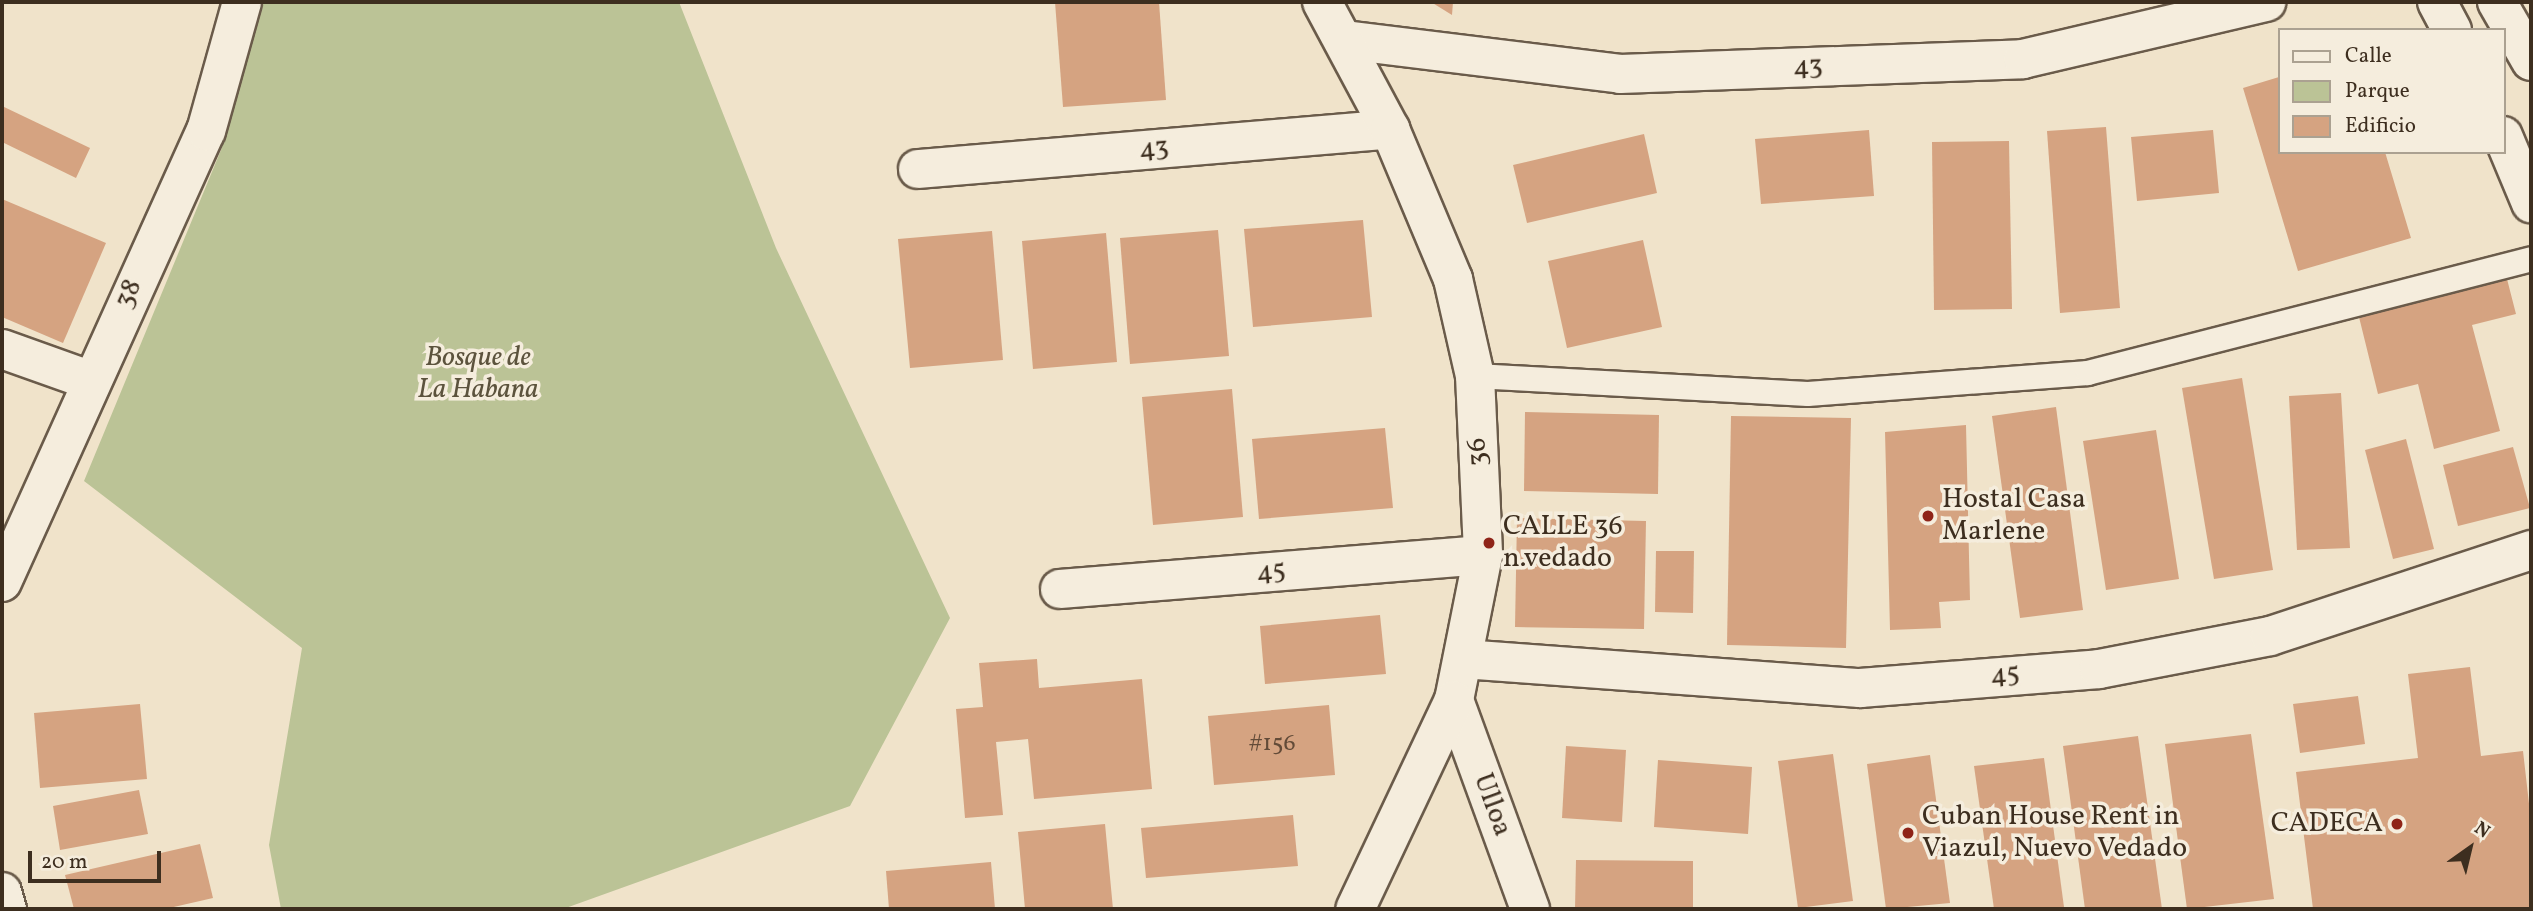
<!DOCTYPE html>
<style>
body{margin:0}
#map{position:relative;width:2533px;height:911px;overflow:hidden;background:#f0e3ca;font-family:Vollkorn,serif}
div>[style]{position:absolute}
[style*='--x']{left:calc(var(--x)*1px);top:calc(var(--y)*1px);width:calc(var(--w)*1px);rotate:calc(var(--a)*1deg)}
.green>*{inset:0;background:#bbc396}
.building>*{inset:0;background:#d5a381}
.roads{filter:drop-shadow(2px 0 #6a5b4a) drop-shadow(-2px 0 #6a5b4a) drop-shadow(0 2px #6a5b4a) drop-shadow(0 -2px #6a5b4a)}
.lane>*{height:24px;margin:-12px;padding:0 12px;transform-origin:12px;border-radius:12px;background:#f5eddd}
.street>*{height:38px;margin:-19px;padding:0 19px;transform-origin:19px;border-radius:19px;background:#f5eddd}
.secondary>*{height:38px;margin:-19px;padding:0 19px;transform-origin:19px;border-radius:19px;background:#f5eddd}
.dots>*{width:19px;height:19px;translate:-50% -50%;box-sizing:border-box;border:4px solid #f5eddd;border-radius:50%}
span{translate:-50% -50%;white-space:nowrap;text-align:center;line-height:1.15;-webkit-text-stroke:7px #f5eddd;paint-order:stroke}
.number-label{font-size:24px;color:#634b38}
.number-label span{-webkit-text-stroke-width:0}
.street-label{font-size:28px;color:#3d2e1f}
.park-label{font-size:28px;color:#5c533d;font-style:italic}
.poi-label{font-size:28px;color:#3d2e1f}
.left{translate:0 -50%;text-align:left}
.right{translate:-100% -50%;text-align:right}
.frame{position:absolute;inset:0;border:4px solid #3d2e1f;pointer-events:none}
.legend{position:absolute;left:2278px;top:28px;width:228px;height:126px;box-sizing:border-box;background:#f5eddd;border:2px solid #aba191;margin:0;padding:9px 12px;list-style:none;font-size:21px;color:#3d2e1f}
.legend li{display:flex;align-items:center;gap:14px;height:35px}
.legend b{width:35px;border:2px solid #aba191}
.north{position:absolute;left:2435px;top:813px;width:70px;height:70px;-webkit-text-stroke:5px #f5eddd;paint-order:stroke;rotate:34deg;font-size:19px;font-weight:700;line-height:28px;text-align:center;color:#3d2e1f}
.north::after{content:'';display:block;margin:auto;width:24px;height:32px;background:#3d2e1f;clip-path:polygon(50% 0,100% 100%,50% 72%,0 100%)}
.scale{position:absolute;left:28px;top:851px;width:133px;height:32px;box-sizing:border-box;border:4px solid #3d2e1f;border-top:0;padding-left:9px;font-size:21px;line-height:24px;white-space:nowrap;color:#3d2e1f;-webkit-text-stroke:5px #f5eddd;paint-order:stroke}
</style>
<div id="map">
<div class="green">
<div style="clip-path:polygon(264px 2px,679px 2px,776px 248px,950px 618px,850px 806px,563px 909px,281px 909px,269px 845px,302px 648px,84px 481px,221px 150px)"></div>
</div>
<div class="building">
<div style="clip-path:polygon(1055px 2px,1159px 2px,1166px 100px,1063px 107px)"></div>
<div style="clip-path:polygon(1431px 2px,1453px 2px,1452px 15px)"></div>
<div style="clip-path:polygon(2279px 77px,2279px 152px,2385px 152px,2411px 238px,2298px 271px,2243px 88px)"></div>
<div style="clip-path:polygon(2px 106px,90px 148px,76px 178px,2px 142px)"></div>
<div style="clip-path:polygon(2106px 127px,2120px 308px,2060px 313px,2047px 131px)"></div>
<div style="clip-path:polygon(1869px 130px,1874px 196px,1761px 204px,1755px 139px)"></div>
<div style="clip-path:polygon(2213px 130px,2219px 193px,2137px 201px,2131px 137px)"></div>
<div style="clip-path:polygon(1644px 134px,1657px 193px,1527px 223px,1513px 165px)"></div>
<div style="clip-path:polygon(2009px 141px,2012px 309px,1934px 310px,1932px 142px)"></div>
<div style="clip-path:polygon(2px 199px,106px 243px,63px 343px,2px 317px)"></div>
<div style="clip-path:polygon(1363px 220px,1372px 317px,1253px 327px,1244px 229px)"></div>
<div style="clip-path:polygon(1218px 230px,1229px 356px,1130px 364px,1120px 238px)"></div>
<div style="clip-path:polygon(992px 231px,1003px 360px,910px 368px,898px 239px)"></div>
<div style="clip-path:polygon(1106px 233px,1117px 362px,1033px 369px,1022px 241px)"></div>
<div style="clip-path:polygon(1643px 240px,1662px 327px,1567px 348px,1548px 261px)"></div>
<div style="clip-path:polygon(2507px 279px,2516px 314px,2472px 325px,2500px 431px,2434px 449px,2418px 384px,2378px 394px,2359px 317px)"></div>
<div style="clip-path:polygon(2242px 378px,2273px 570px,2214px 579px,2182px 388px)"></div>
<div style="clip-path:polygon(1232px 389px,1243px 517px,1153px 525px,1142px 397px)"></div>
<div style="clip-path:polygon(2341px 393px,2350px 548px,2297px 550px,2289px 396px)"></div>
<div style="clip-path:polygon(2056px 407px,2083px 610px,2020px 618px,1992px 416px)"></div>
<div style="clip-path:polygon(1525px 412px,1659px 415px,1658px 494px,1524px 491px)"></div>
<div style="clip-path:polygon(1731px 416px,1851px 418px,1846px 648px,1727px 645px)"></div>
<div style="clip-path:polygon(1966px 425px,1970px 600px,1939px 602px,1941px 628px,1890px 630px,1885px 432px)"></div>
<div style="clip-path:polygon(1385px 428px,1393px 508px,1259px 519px,1252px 439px)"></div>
<div style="clip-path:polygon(2156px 430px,2179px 579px,2106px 590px,2083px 441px)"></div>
<div style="clip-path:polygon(2406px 439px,2434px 549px,2393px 559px,2365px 450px)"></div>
<div style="clip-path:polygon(2513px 447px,2530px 508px,2458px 526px,2443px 465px)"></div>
<div style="clip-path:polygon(1517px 518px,1646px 521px,1644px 629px,1515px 627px)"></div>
<div style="clip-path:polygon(1656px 551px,1694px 551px,1693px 613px,1655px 612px)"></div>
<div style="clip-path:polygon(1380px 615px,1386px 674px,1265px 684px,1260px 626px)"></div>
<div style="clip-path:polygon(1037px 659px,1039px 688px,1142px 679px,1152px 789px,1034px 799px,1028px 739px,996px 742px,1003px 815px,965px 818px,956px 709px,983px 707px,979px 663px)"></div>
<div style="clip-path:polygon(2470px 667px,2481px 756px,2523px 751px,2531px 821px,2531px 909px,2313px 909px,2296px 772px,2418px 758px,2408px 674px)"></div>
<div style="clip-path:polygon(2358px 696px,2365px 744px,2300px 753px,2293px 704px)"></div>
<div style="clip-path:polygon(140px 704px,147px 779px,40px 788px,34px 713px)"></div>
<div style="clip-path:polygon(1329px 705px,1335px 775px,1214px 785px,1208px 716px)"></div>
<div style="clip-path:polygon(2251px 734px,2274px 899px,2187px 909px,2165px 744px)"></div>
<div style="clip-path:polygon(2138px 736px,2162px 909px,2085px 909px,2063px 746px)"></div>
<div style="clip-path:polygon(1566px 746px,1626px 750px,1622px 822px,1562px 818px)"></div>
<div style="clip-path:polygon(1833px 754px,1853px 901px,1798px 908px,1778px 761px)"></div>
<div style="clip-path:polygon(1930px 755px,1950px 903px,1886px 909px,1867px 764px)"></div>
<div style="clip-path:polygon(2044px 758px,2064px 907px,1994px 909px,1974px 766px)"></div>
<div style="clip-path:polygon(1658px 760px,1752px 767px,1748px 834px,1654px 827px)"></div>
<div style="clip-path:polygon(139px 790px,148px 834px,60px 850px,53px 806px)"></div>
<div style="clip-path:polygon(1293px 815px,1298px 866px,1146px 878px,1141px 828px)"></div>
<div style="clip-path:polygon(1105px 824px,1113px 909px,1025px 909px,1018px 832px)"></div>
<div style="clip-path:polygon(200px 844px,213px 898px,165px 909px,74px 909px,65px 875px)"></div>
<div style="clip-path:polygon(1576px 860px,1693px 861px,1693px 909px,1575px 909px)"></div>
<div style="clip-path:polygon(991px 862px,995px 909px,889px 909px,886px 871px)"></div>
</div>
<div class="roads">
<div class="lane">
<div style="--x:1475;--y:376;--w:333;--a:3.1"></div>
<div style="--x:1808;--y:394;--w:281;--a:-4.3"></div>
<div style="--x:2088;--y:373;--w:457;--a:-14.4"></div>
</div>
<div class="street">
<div style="--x:1345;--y:40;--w:277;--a:7"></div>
<div style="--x:1620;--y:74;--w:403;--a:-2.1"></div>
<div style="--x:2023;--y:59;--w:250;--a:-13.2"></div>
<div style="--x:918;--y:169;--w:474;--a:-4.8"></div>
<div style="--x:2;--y:349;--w:92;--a:19.6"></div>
<div style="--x:2;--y:582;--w:495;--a:-65.7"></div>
<div style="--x:206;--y:131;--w:134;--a:-74.4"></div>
<div style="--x:1060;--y:589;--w:424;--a:-4.6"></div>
<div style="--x:1463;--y:659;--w:398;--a:4.2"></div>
<div style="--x:1860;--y:688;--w:240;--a:-4.5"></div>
<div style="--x:2099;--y:669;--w:174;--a:-10.9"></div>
<div style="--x:2270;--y:636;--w:275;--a:-18.2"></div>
<div style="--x:1454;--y:700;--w:222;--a:70"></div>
<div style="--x:2;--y:892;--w:18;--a:74"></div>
</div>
<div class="secondary">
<div style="--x:1322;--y:2;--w:144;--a:61.8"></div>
<div style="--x:1390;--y:129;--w:163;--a:67.2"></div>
<div style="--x:1453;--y:279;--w:99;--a:77.2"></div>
<div style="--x:1475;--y:376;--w:179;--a:87.4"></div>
<div style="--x:1483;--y:555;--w:148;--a:101.3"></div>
<div style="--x:1454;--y:700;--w:231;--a:115.3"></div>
<div style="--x:2437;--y:2;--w:32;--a:62"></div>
<div style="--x:2497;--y:2;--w:68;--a:60"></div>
<div style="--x:2503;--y:136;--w:73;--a:67.3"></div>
</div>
</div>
<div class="dots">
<div style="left:1928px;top:516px;background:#8f2418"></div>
<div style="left:1489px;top:543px;background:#8f2418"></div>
<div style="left:2397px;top:824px;background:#8f2418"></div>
<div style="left:1908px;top:833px;background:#8f2418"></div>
</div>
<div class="number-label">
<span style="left:1272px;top:745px">#156</span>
</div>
<div class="street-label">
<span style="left:1808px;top:67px;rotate:-2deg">43</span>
<span style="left:1154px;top:149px;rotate:-5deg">43</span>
<span style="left:129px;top:294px;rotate:-65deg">38</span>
<span style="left:1478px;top:452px;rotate:-93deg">36</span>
<span style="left:1271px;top:572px;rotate:-5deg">45</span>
<span style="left:2005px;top:675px;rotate:-4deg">45</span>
<span style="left:1492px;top:805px;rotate:70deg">Ulloa</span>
</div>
<div class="park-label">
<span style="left:478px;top:374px">Bosque de<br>La Habana</span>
</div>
<div class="poi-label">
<span class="left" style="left:1942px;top:516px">Hostal Casa<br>Marlene</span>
<span class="left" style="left:1503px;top:543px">CALLE 36<br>n.vedado</span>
<span class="left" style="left:1922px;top:833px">Cuban House Rent in<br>Viazul, Nuevo Vedado</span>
<span class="right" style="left:2383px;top:824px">CADECA</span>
</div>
<div class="frame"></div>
<ul class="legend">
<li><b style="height:9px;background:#f5eddd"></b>Calle</li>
<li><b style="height:19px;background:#bbc396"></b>Parque</li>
<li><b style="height:19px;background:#d5a381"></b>Edificio</li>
</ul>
<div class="north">N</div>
<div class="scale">20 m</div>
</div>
